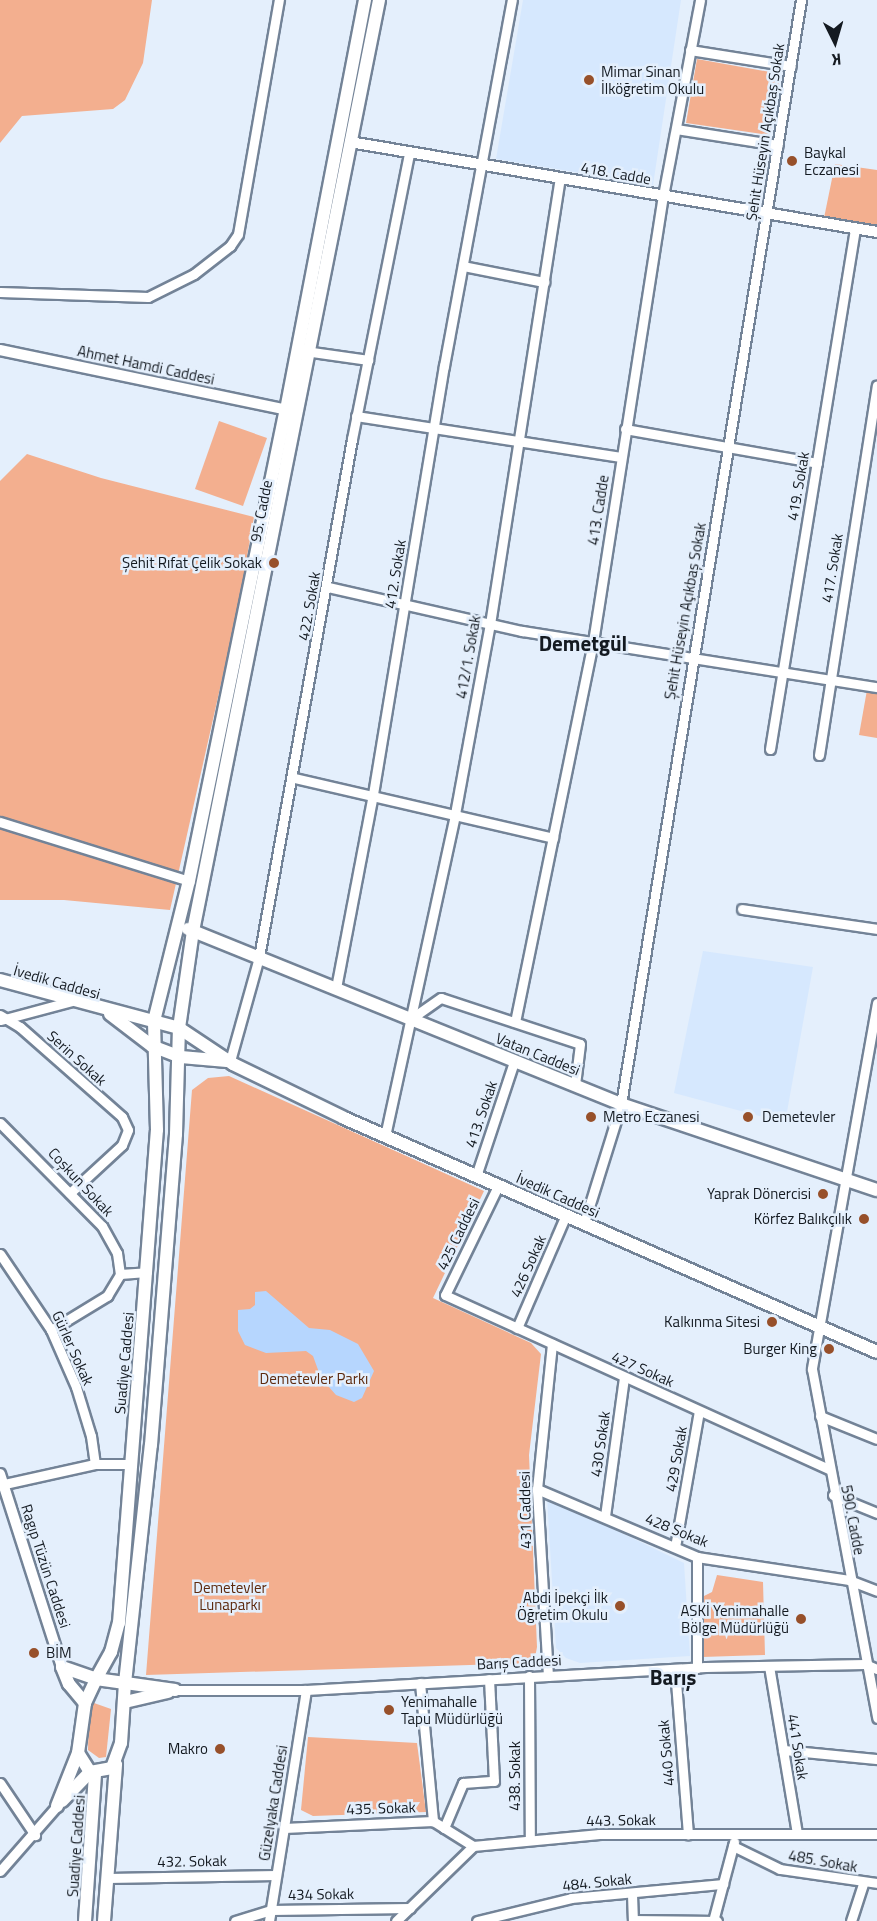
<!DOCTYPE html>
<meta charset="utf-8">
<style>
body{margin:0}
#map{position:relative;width:877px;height:1921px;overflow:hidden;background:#e4effc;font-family:"Titillium Web",sans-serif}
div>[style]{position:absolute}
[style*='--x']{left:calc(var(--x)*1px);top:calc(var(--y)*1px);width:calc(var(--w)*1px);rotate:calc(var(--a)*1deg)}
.built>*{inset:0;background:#d6e8fe}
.green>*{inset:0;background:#f3af8f}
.water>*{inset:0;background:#b6d6fe}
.roads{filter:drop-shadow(2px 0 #738397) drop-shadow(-2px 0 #738397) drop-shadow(0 2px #738397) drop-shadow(0 -2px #738397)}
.minor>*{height:9px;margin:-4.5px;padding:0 4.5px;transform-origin:4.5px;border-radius:4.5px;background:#fff}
.tertiary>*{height:10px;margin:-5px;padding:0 5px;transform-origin:5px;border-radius:5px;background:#fff}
.secondary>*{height:12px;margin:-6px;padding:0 6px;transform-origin:6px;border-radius:6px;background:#fff}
.dots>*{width:16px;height:16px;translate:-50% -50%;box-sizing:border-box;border:3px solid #e4effc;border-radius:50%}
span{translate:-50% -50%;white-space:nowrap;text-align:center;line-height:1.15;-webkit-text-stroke:5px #e4effc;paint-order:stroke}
.poi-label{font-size:15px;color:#141a21}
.left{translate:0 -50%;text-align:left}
.right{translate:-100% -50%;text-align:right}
.street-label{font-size:15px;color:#141a21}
.park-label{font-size:15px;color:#5d2a0e}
.district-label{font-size:21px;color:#141a21;font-weight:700}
.north{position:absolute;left:805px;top:12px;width:60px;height:60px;-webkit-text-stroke:4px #e4effc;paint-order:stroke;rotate:175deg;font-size:16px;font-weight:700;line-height:24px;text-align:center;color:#141a21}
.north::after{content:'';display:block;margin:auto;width:21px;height:27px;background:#141a21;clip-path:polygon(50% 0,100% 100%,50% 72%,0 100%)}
</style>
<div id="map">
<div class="built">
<div style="clip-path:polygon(523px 0,681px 0,653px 185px,496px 159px)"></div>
<div style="clip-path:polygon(703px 951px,813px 967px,785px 1123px,674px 1093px)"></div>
<div style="clip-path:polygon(547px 1497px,684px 1563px,690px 1656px,580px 1663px,566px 1658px,556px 1648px)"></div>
</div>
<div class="green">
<div style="clip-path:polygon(0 0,152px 0,143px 63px,125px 100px,113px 109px,22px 116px,0 143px)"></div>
<div style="clip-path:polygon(697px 59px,781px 74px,770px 135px,686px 123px)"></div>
<div style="clip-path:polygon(835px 164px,877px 170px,877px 227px,824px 218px)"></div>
<div style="clip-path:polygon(219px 421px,267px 438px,243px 506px,195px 489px)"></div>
<div style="clip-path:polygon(27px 454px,101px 478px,254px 517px,237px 613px,170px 910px,64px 900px,0 900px,0 481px)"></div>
<div style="clip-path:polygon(867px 690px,877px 691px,877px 738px,859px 735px)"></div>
<div style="clip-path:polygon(229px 1076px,484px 1191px,433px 1298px,531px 1343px,541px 1354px,529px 1455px,537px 1647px,534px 1663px,146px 1675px,192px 1090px,208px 1078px)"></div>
<div style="clip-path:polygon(717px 1575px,763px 1582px,765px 1655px,702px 1657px,702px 1597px,712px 1592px)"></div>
<div style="clip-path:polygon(94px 1703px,111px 1709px,106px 1757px,99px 1758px,88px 1750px,89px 1709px)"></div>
<div style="clip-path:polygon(308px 1737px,417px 1743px,426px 1812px,313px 1816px,301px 1810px)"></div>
</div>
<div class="water">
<div style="clip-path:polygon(266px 1291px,309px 1328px,330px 1330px,358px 1344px,374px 1371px,362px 1398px,354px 1402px,336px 1395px,321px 1378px,313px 1356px,306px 1351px,266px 1353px,245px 1345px,238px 1331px,238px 1310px,250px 1309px,255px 1305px,255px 1292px)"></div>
</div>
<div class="roads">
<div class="minor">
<div style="--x:690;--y:50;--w:102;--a:9"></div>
<div style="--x:676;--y:129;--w:103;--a:8.9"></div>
<div style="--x:463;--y:266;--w:83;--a:11.2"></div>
<div style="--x:0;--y:292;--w:148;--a:1.9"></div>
<div style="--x:148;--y:297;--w:51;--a:-26.6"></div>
<div style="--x:194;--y:274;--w:46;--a:-37.9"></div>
<div style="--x:230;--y:246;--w:14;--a:-56"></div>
<div style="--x:238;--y:234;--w:238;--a:-80.1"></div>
<div style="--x:305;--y:351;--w:64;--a:8.1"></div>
<div style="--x:356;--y:416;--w:268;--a:8.8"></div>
<div style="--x:625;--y:429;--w:195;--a:10"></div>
<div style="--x:328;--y:587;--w:199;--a:12.8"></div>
<div style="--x:522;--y:631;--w:359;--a:9"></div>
<div style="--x:770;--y:749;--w:527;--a:-80.72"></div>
<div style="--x:819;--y:755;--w:374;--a:-81.1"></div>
<div style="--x:294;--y:778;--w:266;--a:13"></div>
<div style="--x:0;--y:822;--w:198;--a:17.3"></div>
<div style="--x:742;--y:909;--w:136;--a:8.4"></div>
<div style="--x:336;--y:988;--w:197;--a:-79.2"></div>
<div style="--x:373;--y:794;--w:434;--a:-80.6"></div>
<div style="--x:444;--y:366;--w:372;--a:-79.5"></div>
<div style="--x:877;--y:1003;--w:372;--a:100.1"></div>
<div style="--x:812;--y:1369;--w:355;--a:79.4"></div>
<div style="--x:0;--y:1015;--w:23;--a:31"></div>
<div style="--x:20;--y:1027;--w:136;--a:41.4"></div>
<div style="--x:122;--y:1117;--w:14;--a:65"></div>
<div style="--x:128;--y:1130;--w:16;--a:112"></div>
<div style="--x:122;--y:1145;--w:71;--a:137.3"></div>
<div style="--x:412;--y:1018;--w:35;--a:-35"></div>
<div style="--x:441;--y:998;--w:146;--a:18.3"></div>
<div style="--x:580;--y:1044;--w:41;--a:97"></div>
<div style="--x:1;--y:1020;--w:73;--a:-15"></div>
<div style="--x:515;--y:1022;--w:388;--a:-78.4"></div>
<div style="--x:593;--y:642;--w:451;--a:-81.1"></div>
<div style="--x:663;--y:196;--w:199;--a:-79.3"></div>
<div style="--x:230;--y:1061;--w:108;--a:-74.4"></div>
<div style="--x:259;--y:957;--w:526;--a:-79.82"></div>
<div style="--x:352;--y:439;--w:292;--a:-78.7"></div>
<div style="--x:0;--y:1123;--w:145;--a:45.3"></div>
<div style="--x:102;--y:1226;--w:31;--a:61"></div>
<div style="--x:117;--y:1253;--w:21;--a:82"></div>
<div style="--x:385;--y:1136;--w:330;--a:-77.7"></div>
<div style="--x:455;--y:814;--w:193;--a:-79.6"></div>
<div style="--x:490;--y:624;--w:450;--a:-81.1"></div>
<div style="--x:476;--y:1176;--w:120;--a:-71.6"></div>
<div style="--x:498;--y:1186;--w:121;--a:115.9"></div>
<div style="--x:445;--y:1295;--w:421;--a:24.4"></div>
<div style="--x:584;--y:1223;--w:125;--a:-72.7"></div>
<div style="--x:621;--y:1104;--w:1119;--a:-80.74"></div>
<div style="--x:0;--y:1254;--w:92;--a:56.1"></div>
<div style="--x:51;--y:1330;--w:62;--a:66.3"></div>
<div style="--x:76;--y:1387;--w:51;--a:73"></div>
<div style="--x:91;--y:1436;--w:28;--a:82"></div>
<div style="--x:120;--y:1274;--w:27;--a:-4"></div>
<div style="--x:517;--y:1328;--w:123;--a:-66.6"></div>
<div style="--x:51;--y:1330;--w:66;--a:-31.3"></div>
<div style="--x:107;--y:1296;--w:26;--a:-59"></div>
<div style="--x:820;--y:1416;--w:61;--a:22"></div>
<div style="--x:0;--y:1485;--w:97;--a:-12.5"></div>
<div style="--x:95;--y:1464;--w:35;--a:0"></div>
<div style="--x:537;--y:1489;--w:174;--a:23"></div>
<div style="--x:697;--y:1557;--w:154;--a:8.6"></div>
<div style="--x:849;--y:1580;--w:30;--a:21"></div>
<div style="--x:833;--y:1495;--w:48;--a:22.2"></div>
<div style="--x:605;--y:1516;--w:140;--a:-82.2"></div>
<div style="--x:675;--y:1547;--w:138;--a:-80"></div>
<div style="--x:769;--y:1666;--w:170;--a:80.5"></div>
<div style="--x:697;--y:1668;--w:111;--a:-90"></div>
<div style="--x:675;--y:1669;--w:166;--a:85.5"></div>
<div style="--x:529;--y:1676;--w:164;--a:89.7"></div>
<div style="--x:548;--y:1676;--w:187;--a:-93.4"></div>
<div style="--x:537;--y:1489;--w:146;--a:-84.1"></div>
<div style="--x:420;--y:1683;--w:139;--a:84.6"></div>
<div style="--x:175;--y:1690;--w:131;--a:0"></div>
<div style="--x:306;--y:1690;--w:400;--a:-3.3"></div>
<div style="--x:705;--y:1667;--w:160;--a:-1.1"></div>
<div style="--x:865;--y:1664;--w:13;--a:23"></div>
<div style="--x:783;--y:1750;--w:94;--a:5.5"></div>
<div style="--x:0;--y:1783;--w:63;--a:56.1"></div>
<div style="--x:284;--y:1828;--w:149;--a:-2.7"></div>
<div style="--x:433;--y:1821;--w:47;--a:32"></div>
<div style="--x:444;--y:1828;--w:49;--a:-67.1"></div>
<div style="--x:463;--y:1783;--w:31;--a:-4"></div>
<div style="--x:494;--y:1781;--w:102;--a:-92.8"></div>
<div style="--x:733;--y:1846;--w:52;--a:26.1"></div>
<div style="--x:780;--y:1869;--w:98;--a:8.2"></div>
<div style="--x:0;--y:1871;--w:86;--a:-48.8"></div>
<div style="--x:108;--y:1878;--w:168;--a:-1"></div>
<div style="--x:632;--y:1894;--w:26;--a:88"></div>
<div style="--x:633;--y:1920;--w:84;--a:0.7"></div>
<div style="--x:235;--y:1921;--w:38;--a:-17"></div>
<div style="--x:271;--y:1910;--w:139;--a:-0.8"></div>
<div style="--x:269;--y:1921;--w:234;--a:-80.9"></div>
<div style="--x:396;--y:1921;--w:107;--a:-44.2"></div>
<div style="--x:473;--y:1846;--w:127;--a:-5.4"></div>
<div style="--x:599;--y:1834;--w:278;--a:0"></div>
<div style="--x:477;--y:1921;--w:97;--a:-13.7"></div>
<div style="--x:571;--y:1898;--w:153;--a:-5.3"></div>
<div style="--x:713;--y:1921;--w:82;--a:-75.1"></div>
<div style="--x:851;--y:1921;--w:40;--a:-72"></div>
</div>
<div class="tertiary">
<div style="--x:350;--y:142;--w:535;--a:9.69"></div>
<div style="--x:0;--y:350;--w:292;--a:11.8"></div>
<div style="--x:0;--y:1474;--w:203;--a:72.2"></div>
</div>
<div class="secondary">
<div style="--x:188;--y:929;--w:467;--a:22"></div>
<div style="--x:621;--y:1104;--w:270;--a:18.6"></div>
<div style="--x:0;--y:980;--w:185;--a:15"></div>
<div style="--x:179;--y:1028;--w:65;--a:33.7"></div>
<div style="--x:233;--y:1064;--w:123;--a:25.9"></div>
<div style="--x:344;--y:1118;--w:582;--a:23.7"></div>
<div style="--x:110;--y:1014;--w:53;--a:37.3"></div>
<div style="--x:152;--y:1046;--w:31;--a:21"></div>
<div style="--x:181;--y:1057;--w:46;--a:5"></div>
<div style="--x:62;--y:1667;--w:36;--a:19"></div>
<div style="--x:96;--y:1679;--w:29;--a:8"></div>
<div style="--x:125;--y:1683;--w:60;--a:93.8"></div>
<div style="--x:121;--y:1743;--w:27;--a:110"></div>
<div style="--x:112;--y:1768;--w:22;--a:170"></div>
<div style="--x:90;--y:1772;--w:22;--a:-122"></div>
<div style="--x:78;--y:1753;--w:50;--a:-82"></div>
<div style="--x:85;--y:1703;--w:26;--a:-65"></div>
<div style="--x:96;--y:1679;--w:31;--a:-61"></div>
<div style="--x:111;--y:1652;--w:30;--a:-75"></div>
<div style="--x:119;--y:1623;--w:494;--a:-85.6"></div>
<div style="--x:157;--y:1130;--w:109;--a:-91.6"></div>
<div style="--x:154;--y:1021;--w:144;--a:-76"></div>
<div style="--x:189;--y:881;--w:481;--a:-78.4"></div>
<div style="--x:286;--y:410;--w:418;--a:-79.1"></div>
<div style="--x:62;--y:1667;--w:18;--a:68"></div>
<div style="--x:69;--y:1684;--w:25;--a:50"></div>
<div style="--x:175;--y:1690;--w:50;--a:-172"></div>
<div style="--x:125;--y:1683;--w:239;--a:-83.8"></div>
<div style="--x:151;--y:1445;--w:312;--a:-85.4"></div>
<div style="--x:176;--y:1134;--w:106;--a:-88.4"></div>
<div style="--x:179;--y:1028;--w:98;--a:-81.8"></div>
<div style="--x:193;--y:931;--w:949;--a:-78.7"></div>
<div style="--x:125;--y:1702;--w:44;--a:-13.1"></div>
<div style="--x:62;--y:1801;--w:40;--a:-46"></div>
<div style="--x:57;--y:1806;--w:57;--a:-68.4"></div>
<div style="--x:85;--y:1921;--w:147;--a:-86.1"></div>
<div style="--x:104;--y:1921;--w:157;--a:-85.6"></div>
</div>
</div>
<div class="dots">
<div style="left:589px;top:80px;background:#97502a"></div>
<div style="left:792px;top:161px;background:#97502a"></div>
<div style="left:274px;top:563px;background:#97502a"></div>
<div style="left:591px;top:1117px;background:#97502a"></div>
<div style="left:748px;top:1117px;background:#97502a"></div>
<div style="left:823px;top:1194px;background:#97502a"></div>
<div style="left:864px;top:1219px;background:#97502a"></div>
<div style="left:772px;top:1322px;background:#97502a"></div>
<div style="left:829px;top:1349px;background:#97502a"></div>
<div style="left:620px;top:1606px;background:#97502a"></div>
<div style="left:801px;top:1619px;background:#97502a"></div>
<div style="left:34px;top:1653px;background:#97502a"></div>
<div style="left:389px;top:1710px;background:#97502a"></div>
<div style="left:220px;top:1749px;background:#97502a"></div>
</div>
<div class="poi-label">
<span class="left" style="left:601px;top:80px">Mimar Sinan<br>İlköğretim Okulu</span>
<span class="left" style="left:804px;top:161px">Baykal<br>Eczanesi</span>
<span class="right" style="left:262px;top:563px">Şehit Rıfat Çelik Sokak</span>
<span class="left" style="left:603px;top:1117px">Metro Eczanesi</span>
<span class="left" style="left:762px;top:1117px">Demetevler</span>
<span class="right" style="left:811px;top:1194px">Yaprak Dönercisi</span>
<span class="right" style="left:852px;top:1219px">Körfez Balıkçılık</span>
<span class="right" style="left:760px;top:1322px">Kalkınma Sitesi</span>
<span class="right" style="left:817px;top:1349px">Burger King</span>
<span class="right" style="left:608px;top:1606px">Abdi İpekçi İlk<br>Öğretim Okulu</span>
<span class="right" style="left:789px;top:1619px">ASKİ Yenimahalle<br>Bölge Müdürlüğü</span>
<span class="left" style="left:46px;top:1653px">BİM</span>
<span class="left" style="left:401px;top:1710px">Yenimahalle<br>Tapu Müdürlüğü</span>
<span class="right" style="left:208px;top:1749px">Makro</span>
</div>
<div class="street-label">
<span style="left:765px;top:132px;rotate:-81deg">Şehit Hüseyin Açıkbaş Sokak</span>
<span style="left:616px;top:173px;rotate:10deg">418. Cadde</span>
<span style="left:146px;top:365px;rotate:12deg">Ahmet Hamdi Caddesi</span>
<span style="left:798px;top:486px;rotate:-80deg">419. Sokak</span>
<span style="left:598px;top:510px;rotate:-81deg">413. Cadde</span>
<span style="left:261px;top:511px;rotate:-79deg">95. Cadde</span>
<span style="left:832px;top:568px;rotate:-81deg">417. Sokak</span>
<span style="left:395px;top:574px;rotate:-81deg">412. Sokak</span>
<span style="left:309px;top:606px;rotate:-80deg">422. Sokak</span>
<span style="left:685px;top:611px;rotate:-80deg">Şehit Hüseyin Açıkbaş Sokak</span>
<span style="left:468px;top:657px;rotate:-80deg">412/1. Sokak</span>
<span style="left:57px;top:982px;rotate:16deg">İvedik Caddesi</span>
<span style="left:538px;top:1054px;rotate:22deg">Vatan Caddesi</span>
<span style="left:77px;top:1058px;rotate:42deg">Serin Sokak</span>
<span style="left:481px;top:1114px;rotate:-71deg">413. Sokak</span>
<span style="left:81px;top:1182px;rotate:47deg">Coşkun Sokak</span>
<span style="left:558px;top:1195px;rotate:24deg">İvedik Caddesi</span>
<span style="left:458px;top:1234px;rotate:-64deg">425 Caddesi</span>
<span style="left:528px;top:1266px;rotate:-66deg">426 Sokak</span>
<span style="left:73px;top:1348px;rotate:66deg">Gürler Sokak</span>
<span style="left:124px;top:1363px;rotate:-85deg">Suadiye Caddesi</span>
<span style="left:643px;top:1369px;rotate:24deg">427 Sokak</span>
<span style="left:600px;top:1444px;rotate:-82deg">430 Sokak</span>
<span style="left:676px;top:1459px;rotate:-80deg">429 Sokak</span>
<span style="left:525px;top:1510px;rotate:-91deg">431 Caddesi</span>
<span style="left:853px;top:1520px;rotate:79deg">590. Cadde</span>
<span style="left:677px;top:1530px;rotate:22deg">428 Sokak</span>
<span style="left:46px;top:1566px;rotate:72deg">Ragıp Tüzün Caddesi</span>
<span style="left:519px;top:1662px;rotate:-3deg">Barış Caddesi</span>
<span style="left:798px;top:1747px;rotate:81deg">441 Sokak</span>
<span style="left:666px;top:1753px;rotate:-95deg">440 Sokak</span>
<span style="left:515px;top:1776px;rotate:-90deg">438. Sokak</span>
<span style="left:273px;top:1803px;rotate:-81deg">Güzelyaka Caddesi</span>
<span style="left:381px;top:1808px;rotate:-2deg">435. Sokak</span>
<span style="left:621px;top:1820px;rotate:-1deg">443. Sokak</span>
<span style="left:76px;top:1846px;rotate:-86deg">Suadiye Caddesi</span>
<span style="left:192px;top:1861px;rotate:-1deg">432. Sokak</span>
<span style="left:823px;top:1861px;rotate:10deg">485. Sokak</span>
<span style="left:597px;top:1882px;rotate:-6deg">484. Sokak</span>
<span style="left:321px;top:1894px;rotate:-1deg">434 Sokak</span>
</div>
<div class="park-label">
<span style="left:314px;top:1379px">Demetevler Parkı</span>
<span style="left:230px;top:1596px">Demetevler<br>Lunaparkı</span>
</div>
<div class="district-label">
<span style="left:583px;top:643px">Demetgül</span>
<span style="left:673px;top:1677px">Barış</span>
</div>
<div class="north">K</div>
</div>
